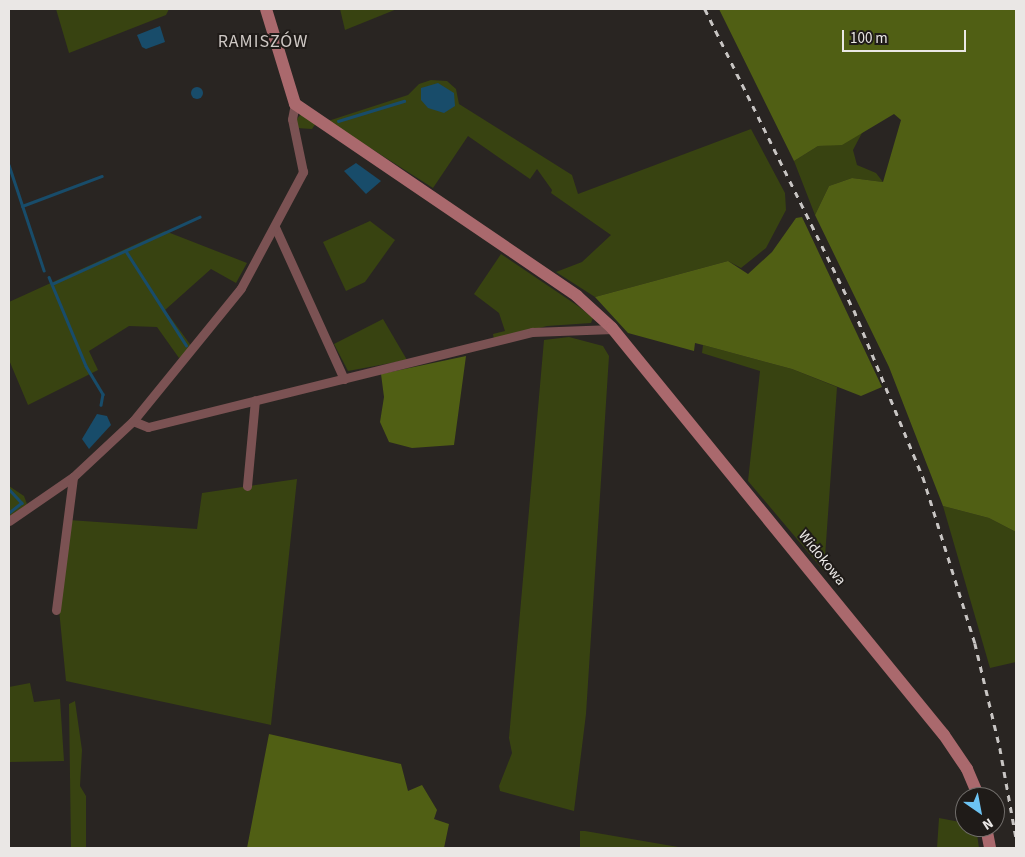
<!DOCTYPE html>
<meta charset="utf-8">
<style>
body{margin:0}
#map{position:relative;width:1025px;height:857px;overflow:hidden;background:#292522;font-family:"Source Sans 3",sans-serif}
div>[style]{position:absolute}
[style*='--x']{left:calc(var(--x)*1px);top:calc(var(--y)*1px);width:calc(var(--w)*1px);rotate:calc(var(--a)*1deg)}
.green>*{inset:0;background:#384311}
.forest>*{inset:0;background:#505f14}
.water>*{inset:0;background:#184c6a}
.round{border-radius:50%}
.stream>*{height:2.5px;margin:-1.25px;padding:0 1.25px;transform-origin:1.25px;border-radius:1.25px;background:#184c6a}
.street>*{height:9px;margin:-4.5px;padding:0 4.5px;transform-origin:4.5px;border-radius:4.5px;background:#7b5253}
.secondary>*{height:12px;margin:-6px;padding:0 6px;transform-origin:6px;border-radius:6px;background:#aa696d}
.rail>*{height:2.5px;margin-top:-1.25px;transform-origin:0;background:repeating-linear-gradient(90deg,#c8c5c3 0 6px,transparent 0 12px)}
span{translate:-50% -50%;white-space:nowrap;text-align:center;line-height:1.15;-webkit-text-stroke:4px #1f1b18;paint-order:stroke}
.street-label{font-size:15px;color:#eae7e5}
.quarter-label{font-size:18px;color:#cec8c4;letter-spacing:1px}
.frame{position:absolute;inset:0;border:10px solid #eae7e5;pointer-events:none}
.north{position:absolute;left:955px;top:787px;width:50px;height:50px;box-sizing:border-box;background:#1f1b18;border:1px solid #706d6a;border-radius:50%;rotate:147deg;font-size:14px;font-weight:700;line-height:20px;text-align:center;color:#eae7e5}
.north::after{content:'';display:block;margin:auto;width:18px;height:22px;background:#6cc3f2;clip-path:polygon(50% 0,100% 100%,50% 72%,0 100%)}
.scale{position:absolute;left:842px;top:30px;width:124px;height:22px;box-sizing:border-box;border:2px solid #eae7e5;border-top:0;padding-left:6px;font-size:15px;line-height:18px;white-space:nowrap;color:#eae7e5;-webkit-text-stroke:4px #1f1b18;paint-order:stroke}
</style>
<div id="map">
<div class="green">
<div style="clip-path:polygon(56px 9px,169px 9px,166px 15px,69px 53px)"></div>
<div style="clip-path:polygon(340px 9px,397px 9px,345px 30px)"></div>
<div style="clip-path:polygon(431px 80px,447px 81px,456px 89px,459px 104px,572px 175px,578px 194px,751px 129px,785px 193px,786px 210px,766px 248px,741px 268px,728px 261px,595px 297px,556px 272px,582px 262px,611px 235px,551px 193px,552px 190px,537px 169px,530px 179px,468px 136px,433px 188px,328px 121px,408px 95px,419px 84px)"></div>
<div style="clip-path:polygon(301px 114px,316px 123px,312px 129px,297px 128px,296px 120px)"></div>
<div style="clip-path:polygon(863px 131px,853px 150px,857px 165px,876px 173px,883px 182px,852px 178px,829px 186px,815px 215px,794px 161px,818px 146px,842px 144px)"></div>
<div style="clip-path:polygon(370px 221px,395px 240px,365px 282px,346px 291px,323px 242px)"></div>
<div style="clip-path:polygon(165px 231px,247px 263px,236px 283px,211px 269px,165px 310px,192px 347px,179px 358px,157px 327px,129px 326px,89px 351px,98px 370px,28px 405px,9px 360px,9px 302px)"></div>
<div style="clip-path:polygon(501px 254px,578px 306px,593px 318px,591px 323px,547px 326px,494px 340px,493px 334px,505px 331px,499px 313px,474px 294px)"></div>
<div style="clip-path:polygon(383px 319px,407px 360px,348px 371px,334px 344px)"></div>
<div style="clip-path:polygon(569px 337px,603px 346px,609px 356px,586px 714px,574px 811px,500px 791px,499px 786px,512px 753px,509px 738px,544px 340px)"></div>
<div style="clip-path:polygon(703px 345px,792px 369px,837px 387px,824px 571px,748px 481px,760px 371px,702px 353px)"></div>
<div style="clip-path:polygon(297px 479px,271px 725px,66px 681px,58px 599px,69px 520px,197px 529px,202px 493px)"></div>
<div style="clip-path:polygon(9px 486px,24px 496px,27px 504px,9px 518px)"></div>
<div style="clip-path:polygon(943px 506px,989px 518px,1016px 532px,1016px 662px,990px 668px)"></div>
<div style="clip-path:polygon(30px 683px,34px 702px,60px 699px,64px 761px,9px 762px,9px 687px)"></div>
<div style="clip-path:polygon(75px 701px,82px 750px,80px 786px,86px 796px,86px 848px,71px 848px,69px 704px)"></div>
<div style="clip-path:polygon(939px 818px,965px 823px,965px 827px,976px 827px,979px 848px,937px 848px)"></div>
<div style="clip-path:polygon(580px 831px,585px 831px,684px 848px,580px 848px)"></div>
</div>
<div class="forest">
<div style="clip-path:polygon(719px 9px,1016px 9px,1016px 532px,989px 518px,943px 506px,889px 367px,815px 215px,829px 186px,852px 178px,883px 182px,901px 120px,894px 114px,842px 145px,818px 146px,794px 161px)"></div>
<div style="clip-path:polygon(802px 217px,882px 387px,861px 396px,792px 369px,703px 345px,695px 343px,694px 351px,628px 333px,595px 297px,728px 261px,748px 274px,772px 252px,796px 218px)"></div>
<div style="clip-path:polygon(466px 356px,454px 445px,412px 448px,389px 442px,380px 422px,384px 397px,381px 374px)"></div>
<div style="clip-path:polygon(269px 734px,401px 764px,408px 791px,422px 785px,437px 810px,434px 819px,449px 824px,444px 848px,247px 848px)"></div>
</div>
<div class="water">
<div style="clip-path:polygon(160px 26px,165px 42px,146px 49px,142px 47px,137px 35px)"></div>
<div style="clip-path:polygon(438px 83px,454px 93px,455px 106px,444px 113px,428px 108px,421px 100px,421px 88px)"></div>
<div class="round" style="left:191px;top:87px;width:12px;height:12px"></div>
<div style="clip-path:polygon(356px 163px,381px 181px,366px 194px,344px 171px)"></div>
<div style="clip-path:polygon(97px 414px,107px 416px,111px 425px,89px 449px,82px 439px)"></div>
</div>
<div class="stream">
<div style="--x:338;--y:121;--w:69;--a:-16.9"></div>
<div style="--x:9;--y:165;--w:111;--a:71.6"></div>
<div style="--x:22;--y:206;--w:85;--a:-20.6"></div>
<div style="--x:126;--y:251;--w:112;--a:57.4"></div>
<div style="--x:49;--y:277;--w:96;--a:67.4"></div>
<div style="--x:86;--y:366;--w:33;--a:59"></div>
<div style="--x:103;--y:394;--w:11;--a:100"></div>
<div style="--x:52;--y:284;--w:162;--a:-24.5"></div>
<div style="--x:9;--y:489;--w:19;--a:47"></div>
<div style="--x:22;--y:503;--w:16;--a:142"></div>
</div>
<div class="street">
<div style="--x:275;--y:227;--w:167;--a:65.6"></div>
<div style="--x:133;--y:421;--w:16;--a:22"></div>
<div style="--x:148;--y:427;--w:396;--a:-13.9"></div>
<div style="--x:532;--y:332;--w:81;--a:-2.1"></div>
<div style="--x:247;--y:486;--w:86;--a:-84.7"></div>
<div style="--x:9;--y:521;--w:78;--a:-34.5"></div>
<div style="--x:73;--y:477;--w:82;--a:-43"></div>
<div style="--x:133;--y:421;--w:171;--a:-50.9"></div>
<div style="--x:241;--y:288;--w:132;--a:-61.9"></div>
<div style="--x:303;--y:172;--w:54;--a:-101.7"></div>
<div style="--x:292;--y:119;--w:15;--a:-79"></div>
<div style="--x:56;--y:610;--w:134;--a:-82.7"></div>
</div>
<div class="secondary">
<div style="--x:266;--y:9;--w:99;--a:73"></div>
<div style="--x:295;--y:104;--w:341;--a:34.2"></div>
<div style="--x:577;--y:296;--w:47;--a:42.4"></div>
<div style="--x:612;--y:328;--w:525;--a:50.8"></div>
<div style="--x:944;--y:735;--w:41;--a:55.9"></div>
<div style="--x:967;--y:769;--w:30;--a:67"></div>
<div style="--x:986;--y:827;--w:21;--a:79"></div>
</div>
<div class="rail">
<div style="--x:705;--y:9;--w:336;--a:63.7"></div>
<div style="--x:854;--y:310;--w:181;--a:67.6"></div>
<div style="--x:923;--y:477;--w:174;--a:72.6"></div>
<div style="--x:975;--y:643;--w:108;--a:76.6"></div>
<div style="--x:1000;--y:748;--w:90;--a:79.8"></div>
</div>
<div class="street-label">
<span style="left:822px;top:558px;rotate:51deg">Widokowa</span>
</div>
<div class="quarter-label">
<span style="left:263px;top:42px">RAMISZÓW</span>
</div>
<div class="frame"></div>
<div class="north">N</div>
<div class="scale">100 m</div>
</div>
